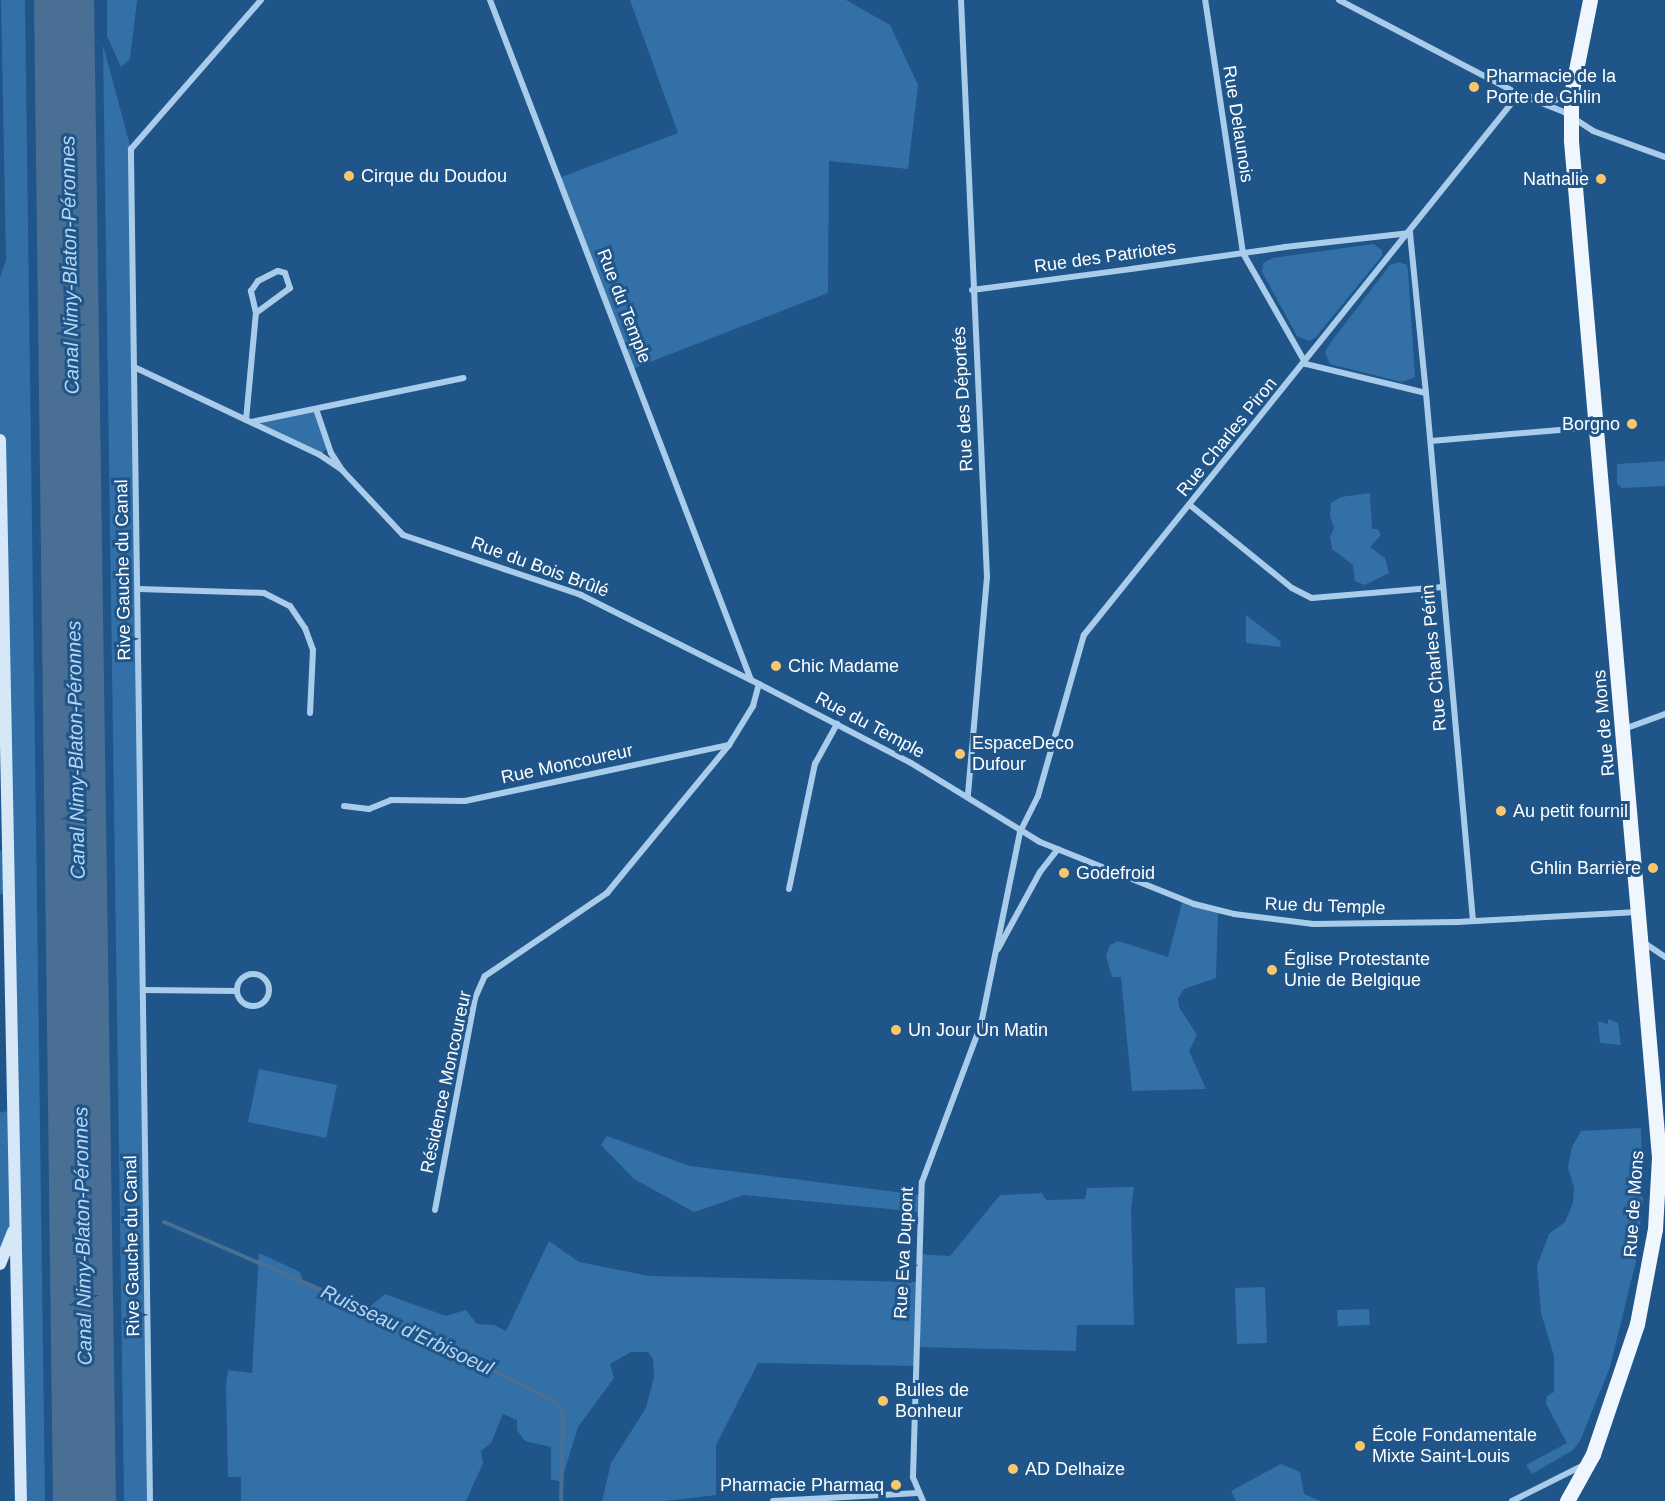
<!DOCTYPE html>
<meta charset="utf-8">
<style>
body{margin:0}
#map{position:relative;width:1665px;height:1501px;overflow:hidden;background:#1f5589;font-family:Helvetica,sans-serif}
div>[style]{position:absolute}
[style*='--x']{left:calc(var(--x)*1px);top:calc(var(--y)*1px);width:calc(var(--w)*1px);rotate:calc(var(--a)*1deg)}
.green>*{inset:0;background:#3370a7}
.water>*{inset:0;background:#496f94}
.stream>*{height:4px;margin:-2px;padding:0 2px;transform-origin:2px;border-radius:2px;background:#496f94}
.street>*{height:6px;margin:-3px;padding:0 3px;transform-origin:3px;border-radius:3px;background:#aacceb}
.street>.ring{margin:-3px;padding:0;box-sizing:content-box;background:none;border:6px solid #aacceb;border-radius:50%}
.secondary>*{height:12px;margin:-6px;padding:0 6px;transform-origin:6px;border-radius:6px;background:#d6e7f8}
.primary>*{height:15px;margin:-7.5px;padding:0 7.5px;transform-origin:7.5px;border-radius:7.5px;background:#eff6fe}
.dots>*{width:16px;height:16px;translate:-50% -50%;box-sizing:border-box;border:3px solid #1f5589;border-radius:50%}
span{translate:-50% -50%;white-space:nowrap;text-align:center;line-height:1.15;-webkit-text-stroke:6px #1f5589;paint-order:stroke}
.poi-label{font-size:18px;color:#fff}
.left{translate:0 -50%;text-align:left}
.right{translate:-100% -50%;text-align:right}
.street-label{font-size:18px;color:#fff}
.water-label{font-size:20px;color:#b6d6f2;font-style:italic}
</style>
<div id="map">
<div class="green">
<div style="clip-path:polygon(1px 0,25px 0,45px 1501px,21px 1501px,15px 1227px,0 1262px,0 1112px,13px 1111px,9px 894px,0 894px,0 851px,9px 851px,0 440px,0 277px,6px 260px)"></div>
<div style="clip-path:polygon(107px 0,137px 0,130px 59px,121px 67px,107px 36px)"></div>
<div style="clip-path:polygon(630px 0,846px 0,890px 25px,918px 85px,908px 169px,829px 161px,828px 293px,632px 369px,559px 178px,678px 133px)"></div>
<div style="clip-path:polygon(103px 45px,131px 149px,150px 1501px,124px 1501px)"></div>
<div style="clip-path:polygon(1373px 244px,1382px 250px,1382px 256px,1315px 338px,1309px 341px,1297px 336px,1262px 272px,1263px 263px,1273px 258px)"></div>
<div style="clip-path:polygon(1399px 262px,1407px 265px,1408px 271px,1415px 377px,1402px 382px,1330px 364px,1325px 352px,1331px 342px,1390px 265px)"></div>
<div style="clip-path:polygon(316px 409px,329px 447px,320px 455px,262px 428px,263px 420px)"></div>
<div style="clip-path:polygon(1665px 461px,1665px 486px,1622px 488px,1617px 484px,1617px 464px)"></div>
<div style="clip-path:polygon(1370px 493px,1372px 529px,1378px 529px,1381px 535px,1370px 547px,1385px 558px,1389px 573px,1365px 585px,1355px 581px,1353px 565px,1332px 549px,1330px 537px,1334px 528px,1330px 516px,1331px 503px,1341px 497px)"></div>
<div style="clip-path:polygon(1246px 615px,1280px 641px,1281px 647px,1246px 643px)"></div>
<div style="clip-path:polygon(1183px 899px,1218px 910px,1216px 978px,1184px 989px,1178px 998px,1179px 1007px,1197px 1035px,1189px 1051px,1206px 1089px,1132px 1091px,1121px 977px,1112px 977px,1106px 956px,1110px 945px,1118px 941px,1168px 957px)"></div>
<div style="clip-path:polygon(1608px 1019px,1618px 1023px,1621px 1045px,1600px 1043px,1598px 1021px,1608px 1024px)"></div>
<div style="clip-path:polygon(259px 1069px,337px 1085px,326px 1138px,248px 1122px)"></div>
<div style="clip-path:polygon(1641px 1128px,1643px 1200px,1636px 1261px,1610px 1367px,1580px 1441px,1573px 1450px,1532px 1474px,1526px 1465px,1567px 1443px,1546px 1404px,1547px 1396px,1554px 1392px,1554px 1356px,1541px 1313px,1537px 1266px,1549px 1234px,1565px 1222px,1573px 1203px,1574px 1188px,1568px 1168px,1572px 1147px,1581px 1131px)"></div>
<div style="clip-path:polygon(607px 1136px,690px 1166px,920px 1195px,920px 1212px,744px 1195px,694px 1212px,634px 1179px,601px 1145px)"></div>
<div style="clip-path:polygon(1134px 1187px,1131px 1209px,1134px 1325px,1077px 1325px,1076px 1351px,915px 1347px,914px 1366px,758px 1363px,716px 1445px,716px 1495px,665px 1501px,602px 1501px,611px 1463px,646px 1408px,654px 1377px,653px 1359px,648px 1352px,631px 1352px,610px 1364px,614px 1378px,578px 1427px,561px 1482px,551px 1479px,551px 1447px,525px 1441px,517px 1430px,517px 1420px,503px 1414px,491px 1443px,481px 1451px,483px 1463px,466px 1501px,241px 1501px,241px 1477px,228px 1477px,226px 1386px,228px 1370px,252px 1373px,259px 1253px,300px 1272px,303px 1280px,367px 1309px,385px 1294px,446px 1316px,466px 1310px,477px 1324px,494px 1325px,506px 1331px,549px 1241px,579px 1262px,649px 1276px,917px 1282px,918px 1254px,950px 1256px,1000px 1195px,1042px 1193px,1046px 1200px,1085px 1199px,1087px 1188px)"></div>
<div style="clip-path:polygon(1265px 1287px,1267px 1343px,1237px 1344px,1235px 1288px)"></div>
<div style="clip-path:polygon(1369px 1309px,1370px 1325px,1338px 1326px,1337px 1310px)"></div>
<div style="clip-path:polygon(1281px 1464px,1300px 1472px,1304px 1494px,1320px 1501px,1236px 1501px,1231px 1491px)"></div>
</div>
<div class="water">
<div style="clip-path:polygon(34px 0,94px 0,116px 1501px,53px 1501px)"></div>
</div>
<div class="stream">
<div style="--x:164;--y:1222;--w:260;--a:23.3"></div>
<div style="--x:403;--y:1325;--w:173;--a:26.9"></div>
<div style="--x:557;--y:1403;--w:14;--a:65"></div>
<div style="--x:563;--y:1416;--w:85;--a:91.3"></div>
</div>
<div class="street">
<div style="--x:490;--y:0;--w:728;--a:69"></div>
<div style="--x:751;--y:680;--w:180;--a:27.4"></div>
<div style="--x:911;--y:763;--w:151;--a:31.5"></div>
<div style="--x:1040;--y:842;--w:166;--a:21.9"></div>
<div style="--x:1194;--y:904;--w:41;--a:14"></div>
<div style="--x:1234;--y:914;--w:80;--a:7.2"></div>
<div style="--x:1313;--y:924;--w:144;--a:-0.8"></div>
<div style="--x:1457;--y:922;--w:181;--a:-3.2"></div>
<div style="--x:961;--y:0;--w:578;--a:87.42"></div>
<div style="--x:987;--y:577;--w:219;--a:95"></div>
<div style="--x:1339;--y:0;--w:203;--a:27.6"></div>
<div style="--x:1519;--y:94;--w:48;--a:21.8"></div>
<div style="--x:1564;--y:112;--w:35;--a:33"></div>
<div style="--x:1593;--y:131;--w:77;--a:19.9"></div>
<div style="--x:1532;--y:97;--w:21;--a:11"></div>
<div style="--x:1553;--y:101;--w:19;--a:-18"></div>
<div style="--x:972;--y:290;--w:160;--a:-7.5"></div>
<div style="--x:1131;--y:269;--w:156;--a:-8.1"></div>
<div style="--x:1285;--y:247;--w:126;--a:-6.4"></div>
<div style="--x:1410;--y:233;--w:161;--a:84.3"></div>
<div style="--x:1426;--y:393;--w:123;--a:-166.4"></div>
<div style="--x:1306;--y:364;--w:128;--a:-119.6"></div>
<div style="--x:1243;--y:253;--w:256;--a:-98.5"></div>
<div style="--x:134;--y:367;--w:206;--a:25.3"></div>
<div style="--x:320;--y:455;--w:27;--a:34"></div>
<div style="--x:342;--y:470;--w:89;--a:46.8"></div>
<div style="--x:403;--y:535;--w:188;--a:18.6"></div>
<div style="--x:581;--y:595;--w:190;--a:26.6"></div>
<div style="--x:1426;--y:393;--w:530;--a:84.91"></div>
<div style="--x:316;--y:409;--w:46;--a:71.2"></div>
<div style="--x:331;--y:453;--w:17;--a:57"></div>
<div style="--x:246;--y:420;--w:107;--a:-84.7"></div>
<div style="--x:256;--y:313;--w:23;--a:-103"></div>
<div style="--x:251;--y:291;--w:12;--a:-55"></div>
<div style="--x:258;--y:281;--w:22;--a:-27"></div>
<div style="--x:278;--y:271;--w:7;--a:16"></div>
<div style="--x:285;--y:273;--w:16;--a:72"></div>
<div style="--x:290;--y:288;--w:42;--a:143.7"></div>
<div style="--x:251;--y:422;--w:217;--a:-11.7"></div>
<div style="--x:1431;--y:441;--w:165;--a:-4.9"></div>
<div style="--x:1191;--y:506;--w:130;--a:39.1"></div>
<div style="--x:1292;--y:588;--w:22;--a:27"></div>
<div style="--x:1312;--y:598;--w:131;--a:-4.8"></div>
<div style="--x:139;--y:589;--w:125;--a:1.8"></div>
<div style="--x:264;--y:593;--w:29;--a:27"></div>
<div style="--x:290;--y:606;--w:27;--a:56"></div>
<div style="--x:305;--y:628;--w:23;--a:70"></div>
<div style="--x:313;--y:650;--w:63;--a:92.7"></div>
<div style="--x:1624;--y:729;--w:44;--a:-20.1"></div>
<div style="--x:344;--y:806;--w:25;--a:7"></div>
<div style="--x:369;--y:809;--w:24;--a:-22"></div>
<div style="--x:391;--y:800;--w:74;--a:0.8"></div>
<div style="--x:465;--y:801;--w:270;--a:-12"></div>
<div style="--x:729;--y:745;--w:46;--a:-58.4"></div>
<div style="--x:753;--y:706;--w:23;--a:-75"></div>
<div style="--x:789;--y:889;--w:128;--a:-78.3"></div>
<div style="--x:815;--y:764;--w:46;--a:-61.2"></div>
<div style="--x:1643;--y:942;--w:27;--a:34"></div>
<div style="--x:998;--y:949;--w:88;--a:-61.4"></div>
<div style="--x:1040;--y:872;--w:29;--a:-52"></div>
<div class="ring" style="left:237px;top:974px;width:26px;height:26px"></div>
<div style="--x:144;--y:990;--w:93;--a:0.6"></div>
<div style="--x:435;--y:1210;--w:216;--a:-79.3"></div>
<div style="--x:475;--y:998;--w:24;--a:-66"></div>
<div style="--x:485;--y:976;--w:148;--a:-34.2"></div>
<div style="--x:607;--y:893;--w:192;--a:-50.5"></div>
<div style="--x:150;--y:1501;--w:1352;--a:-90.81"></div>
<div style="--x:131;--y:149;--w:198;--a:-48.9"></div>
<div style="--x:773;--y:1501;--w:145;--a:-3.2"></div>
<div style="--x:923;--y:1501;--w:26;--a:-113"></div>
<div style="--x:913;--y:1477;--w:295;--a:-88.3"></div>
<div style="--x:922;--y:1182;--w:169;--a:-69.5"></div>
<div style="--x:981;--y:1024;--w:196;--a:-78.5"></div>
<div style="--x:1020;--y:832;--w:40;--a:-63.4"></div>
<div style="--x:1038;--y:796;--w:167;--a:-74.1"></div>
<div style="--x:1084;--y:635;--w:694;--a:-51.2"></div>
<div style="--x:1512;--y:1501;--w:80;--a:-26.6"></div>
</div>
<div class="secondary">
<div style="--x:0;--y:440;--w:1061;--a:88.87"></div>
<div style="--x:0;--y:1264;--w:35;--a:-68"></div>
</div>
<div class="primary">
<div style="--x:1567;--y:1501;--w:54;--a:-61"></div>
<div style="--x:1593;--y:1454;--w:137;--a:-71.3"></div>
<div style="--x:1637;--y:1324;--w:97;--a:-79.3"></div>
<div style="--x:1655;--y:1229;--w:72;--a:-86.8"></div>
<div style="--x:1659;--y:1157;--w:1021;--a:-94.95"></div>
<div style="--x:1571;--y:140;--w:45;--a:-90"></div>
<div style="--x:1571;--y:95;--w:97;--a:-78.7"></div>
</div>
<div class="dots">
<div style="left:1474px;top:87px;background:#f9c66a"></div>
<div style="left:349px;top:176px;background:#f9c66a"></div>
<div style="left:1601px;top:179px;background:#f9c66a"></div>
<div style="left:1632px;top:424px;background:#f9c66a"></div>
<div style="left:776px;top:666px;background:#f9c66a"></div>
<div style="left:960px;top:754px;background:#f9c66a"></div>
<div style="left:1501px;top:811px;background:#f9c66a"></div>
<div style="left:1653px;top:868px;background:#f9c66a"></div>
<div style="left:1064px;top:873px;background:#f9c66a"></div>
<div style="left:1272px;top:970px;background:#f9c66a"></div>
<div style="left:896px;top:1030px;background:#f9c66a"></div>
<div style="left:883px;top:1401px;background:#f9c66a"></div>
<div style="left:1360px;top:1446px;background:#f9c66a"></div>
<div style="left:1013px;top:1469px;background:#f9c66a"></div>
<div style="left:896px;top:1485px;background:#f9c66a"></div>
</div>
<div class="poi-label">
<span class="left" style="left:1486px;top:87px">Pharmacie de la<br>Porte de Ghlin</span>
<span class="left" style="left:361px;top:176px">Cirque du Doudou</span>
<span class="right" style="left:1589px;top:179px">Nathalie</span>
<span class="right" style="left:1620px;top:424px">Borgno</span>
<span class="left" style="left:788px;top:666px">Chic Madame</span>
<span class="left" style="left:972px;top:754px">EspaceDeco<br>Dufour</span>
<span class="left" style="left:1513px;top:811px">Au petit fournil</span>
<span class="right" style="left:1641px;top:868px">Ghlin Barrière</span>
<span class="left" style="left:1076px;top:873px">Godefroid</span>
<span class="left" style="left:1284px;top:970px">Église Protestante<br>Unie de Belgique</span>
<span class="left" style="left:908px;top:1030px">Un Jour Un Matin</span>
<span class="left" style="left:895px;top:1401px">Bulles de<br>Bonheur</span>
<span class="left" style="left:1372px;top:1446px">École Fondamentale<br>Mixte Saint-Louis</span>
<span class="left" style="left:1025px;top:1469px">AD Delhaize</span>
<span class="right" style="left:884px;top:1485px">Pharmacie Pharmaq</span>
</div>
<div class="street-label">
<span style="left:1238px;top:124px;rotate:81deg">Rue Delaunois</span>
<span style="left:1105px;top:257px;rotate:-8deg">Rue des Patriotes</span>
<span style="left:624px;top:306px;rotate:69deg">Rue du Temple</span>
<span style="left:963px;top:399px;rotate:-93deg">Rue des Déportés</span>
<span style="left:1227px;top:437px;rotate:-51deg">Rue Charles Piron</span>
<span style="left:540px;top:567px;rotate:20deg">Rue du Bois Brûlé</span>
<span style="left:123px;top:570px;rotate:-91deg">Rive Gauche du Canal</span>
<span style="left:1434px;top:658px;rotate:-95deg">Rue Charles Périn</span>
<span style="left:1604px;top:723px;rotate:-95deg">Rue de Mons</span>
<span style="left:870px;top:725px;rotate:28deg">Rue du Temple</span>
<span style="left:567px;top:764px;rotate:-12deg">Rue Moncoureur</span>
<span style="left:1325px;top:906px;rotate:2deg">Rue du Temple</span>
<span style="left:446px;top:1082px;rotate:-78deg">Résidence Moncoureur</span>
<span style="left:1634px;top:1204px;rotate:-86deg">Rue de Mons</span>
<span style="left:132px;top:1246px;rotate:-91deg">Rive Gauche du Canal</span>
<span style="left:904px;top:1253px;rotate:-87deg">Rue Eva Dupont</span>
</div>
<div class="water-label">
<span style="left:70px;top:265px;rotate:-91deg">Canal Nimy-Blaton-Péronnes</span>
<span style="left:76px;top:750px;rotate:-91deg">Canal Nimy-Blaton-Péronnes</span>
<span style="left:83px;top:1236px;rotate:-91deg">Canal Nimy-Blaton-Péronnes</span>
<span style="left:407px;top:1330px;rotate:25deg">Ruisseau d'Erbisoeul</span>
</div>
</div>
